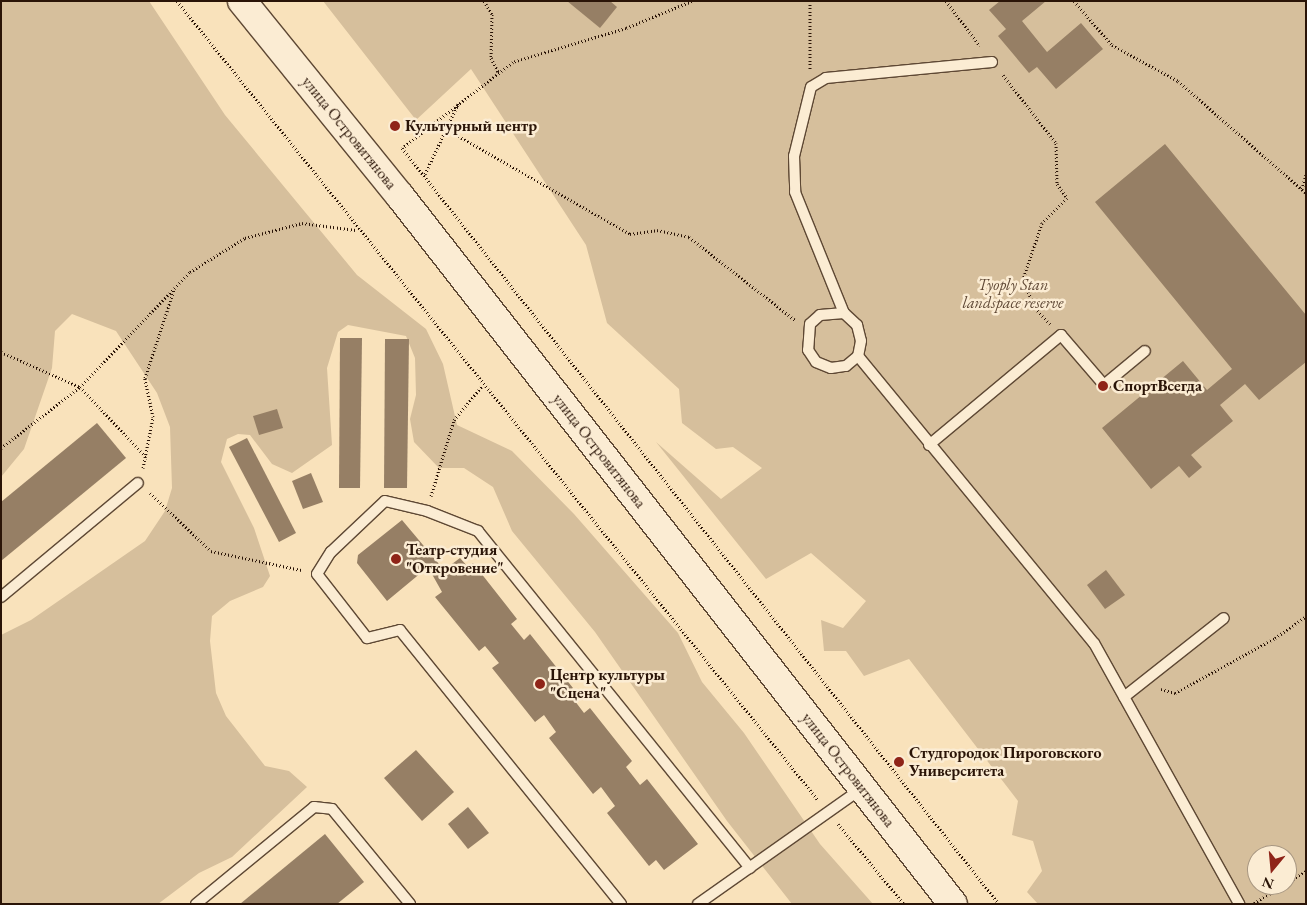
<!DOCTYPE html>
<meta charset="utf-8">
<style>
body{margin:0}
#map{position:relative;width:1307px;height:905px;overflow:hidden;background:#f9e2bb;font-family:"EB Garamond",serif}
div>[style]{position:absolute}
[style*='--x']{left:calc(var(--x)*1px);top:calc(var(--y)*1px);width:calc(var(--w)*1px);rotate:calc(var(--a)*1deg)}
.green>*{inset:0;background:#d6bf9c}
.building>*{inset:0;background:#967f65}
.path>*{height:3px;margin-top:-1.5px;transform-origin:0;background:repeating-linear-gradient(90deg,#2a1407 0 1px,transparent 0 3.5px)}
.roads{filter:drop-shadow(1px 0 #5e4834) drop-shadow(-1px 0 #5e4834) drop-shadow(0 1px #5e4834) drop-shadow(0 -1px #5e4834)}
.service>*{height:10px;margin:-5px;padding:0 5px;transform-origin:5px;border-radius:5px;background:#fbecd3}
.secondary>*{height:28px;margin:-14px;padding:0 14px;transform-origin:14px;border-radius:14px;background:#fbecd3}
.dots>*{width:14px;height:14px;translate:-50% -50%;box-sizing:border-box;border:2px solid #fbecd3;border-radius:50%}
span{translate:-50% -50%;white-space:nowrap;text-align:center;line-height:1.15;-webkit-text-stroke:5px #fbecd3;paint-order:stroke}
.poi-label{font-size:16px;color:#2a1407;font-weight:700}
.left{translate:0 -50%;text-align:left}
.street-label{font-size:16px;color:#2a1407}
.park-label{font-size:16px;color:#5e4734;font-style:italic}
.frame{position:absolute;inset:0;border:2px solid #2a1407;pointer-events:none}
.north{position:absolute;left:1247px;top:845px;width:50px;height:50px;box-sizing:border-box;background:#fbecd3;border:1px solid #a79681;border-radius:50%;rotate:197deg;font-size:14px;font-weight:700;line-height:20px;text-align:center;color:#2a1407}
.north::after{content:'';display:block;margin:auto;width:18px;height:22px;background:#8f2418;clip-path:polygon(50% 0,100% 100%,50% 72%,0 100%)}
</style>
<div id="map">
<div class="green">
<div style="clip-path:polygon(1px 1px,149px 1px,225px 115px,357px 275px,426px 329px,443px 364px,457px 425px,512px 451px,574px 514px,678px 633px,702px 682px,744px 733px,820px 844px,873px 904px,792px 904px,727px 821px,595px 632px,512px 531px,493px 487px,464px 468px,439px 468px,414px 442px,410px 419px,416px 395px,415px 358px,406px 336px,348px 325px,338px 332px,327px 368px,332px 445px,292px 473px,272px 464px,250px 435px,238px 434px,227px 439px,221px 462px,254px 528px,270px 576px,263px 587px,230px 601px,212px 616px,210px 641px,216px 693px,226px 716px,265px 766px,289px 771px,307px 787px,232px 857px,199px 873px,158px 904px,1px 904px,1px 635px,31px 620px,145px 541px,165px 511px,172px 488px,170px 427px,157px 393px,116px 331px,72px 314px,55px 331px,52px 368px,24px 449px,1px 477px)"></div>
<div style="clip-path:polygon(evenodd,323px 1px,1306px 1px,1306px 904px,1038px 904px,1027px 892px,1042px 871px,1033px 841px,1012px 835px,1018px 801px,909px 659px,864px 676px,846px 651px,824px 651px,821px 620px,843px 628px,866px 601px,811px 553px,766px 579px,656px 442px,721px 499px,762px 468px,733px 447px,716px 449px,682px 423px,679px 389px,607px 323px,586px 245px,471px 69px,416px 120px,323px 1px,1257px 855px,1287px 855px,1287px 885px,1257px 885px,1257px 855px)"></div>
</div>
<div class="building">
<div style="clip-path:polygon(567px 1px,610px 1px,617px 7px,600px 28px)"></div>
<div style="clip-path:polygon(1000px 1px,1046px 1px,1022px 21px,1047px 52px,1081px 23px,1103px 49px,1056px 89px,1037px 67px,1029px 73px,998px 36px,1006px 29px,989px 10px)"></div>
<div style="clip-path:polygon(1165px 144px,1306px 315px,1306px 362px,1259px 400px,1245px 384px,1220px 405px,1233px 421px,1191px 455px,1202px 467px,1189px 478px,1179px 466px,1151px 489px,1102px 428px,1183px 361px,1207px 390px,1232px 369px,1095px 202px)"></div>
<div style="clip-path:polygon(340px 338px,362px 338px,360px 488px,339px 488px)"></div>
<div style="clip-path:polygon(385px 339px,409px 339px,407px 488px,384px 488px)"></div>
<div style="clip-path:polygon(277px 409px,283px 428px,259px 435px,253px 416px)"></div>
<div style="clip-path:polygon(97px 423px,126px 458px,1px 561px,1px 502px)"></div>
<div style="clip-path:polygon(247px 438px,296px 533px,279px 542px,229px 447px)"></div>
<div style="clip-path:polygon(311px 473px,323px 502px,303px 509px,292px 481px)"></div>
<div style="clip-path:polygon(402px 520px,444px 570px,460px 558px,468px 567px,473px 563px,517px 619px,511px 624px,524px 640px,530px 634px,573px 688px,568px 692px,584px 713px,590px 708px,632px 761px,626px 767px,640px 785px,647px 779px,698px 844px,664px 870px,656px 860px,649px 866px,607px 813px,615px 806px,601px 787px,593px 794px,549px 738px,556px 732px,544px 715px,535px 722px,492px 668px,499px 663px,485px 646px,479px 651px,435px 597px,442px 592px,428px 567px,387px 601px,357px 563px,358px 555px)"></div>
<div style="clip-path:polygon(1106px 570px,1125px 595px,1105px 609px,1087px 585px)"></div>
<div style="clip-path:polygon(416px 750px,454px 792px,422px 821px,384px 778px)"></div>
<div style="clip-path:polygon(468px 807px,489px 833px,468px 849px,448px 824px)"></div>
<div style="clip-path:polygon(325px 834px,364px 882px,337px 904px,240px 904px)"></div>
</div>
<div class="path">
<div style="--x:177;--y:1;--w:1024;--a:51.26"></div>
<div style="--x:484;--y:1;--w:15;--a:58"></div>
<div style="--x:492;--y:14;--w:44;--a:91.3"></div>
<div style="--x:491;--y:58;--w:16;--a:63"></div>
<div style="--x:692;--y:1;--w:71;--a:157.8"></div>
<div style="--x:626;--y:28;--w:118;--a:163.3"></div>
<div style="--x:513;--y:62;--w:140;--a:142.2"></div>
<div style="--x:402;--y:148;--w:963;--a:51.7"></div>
<div style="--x:810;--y:1;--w:68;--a:90"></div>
<div style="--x:946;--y:1;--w:56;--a:52.9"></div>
<div style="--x:1074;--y:1;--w:58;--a:49.2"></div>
<div style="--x:1112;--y:45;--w:75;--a:28.6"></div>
<div style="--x:1178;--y:81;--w:170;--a:41.2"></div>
<div style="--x:1003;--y:75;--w:86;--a:52.1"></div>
<div style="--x:1056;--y:143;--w:41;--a:88.6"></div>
<div style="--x:1057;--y:184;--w:17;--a:54"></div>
<div style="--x:1067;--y:198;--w:35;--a:135"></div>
<div style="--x:1042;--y:223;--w:59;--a:108.7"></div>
<div style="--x:1023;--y:279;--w:31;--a:68"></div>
<div style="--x:1035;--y:308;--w:22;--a:47"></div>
<div style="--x:446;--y:129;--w:212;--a:29.7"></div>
<div style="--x:630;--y:234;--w:27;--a:-8"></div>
<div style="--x:657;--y:230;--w:33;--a:12"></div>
<div style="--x:689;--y:237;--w:135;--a:38.1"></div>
<div style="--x:425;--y:174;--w:80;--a:-64.7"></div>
<div style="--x:1302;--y:189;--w:16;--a:-75"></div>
<div style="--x:1;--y:352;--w:86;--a:23.9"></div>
<div style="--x:80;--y:387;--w:98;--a:46.7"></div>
<div style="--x:1;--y:448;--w:100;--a:-37.7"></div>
<div style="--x:80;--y:387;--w:159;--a:-46.3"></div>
<div style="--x:190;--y:272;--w:65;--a:-31.7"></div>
<div style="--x:245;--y:238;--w:59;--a:-14.7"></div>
<div style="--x:302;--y:223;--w:54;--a:7.4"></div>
<div style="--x:143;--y:468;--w:52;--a:-78.9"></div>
<div style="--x:153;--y:417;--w:40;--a:-102"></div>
<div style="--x:145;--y:378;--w:93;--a:-71.8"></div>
<div style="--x:150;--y:493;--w:84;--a:43.6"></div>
<div style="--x:211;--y:551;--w:92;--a:11.9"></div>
<div style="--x:431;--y:496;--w:79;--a:-73.2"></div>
<div style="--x:454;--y:420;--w:45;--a:-50.4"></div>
<div style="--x:1161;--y:689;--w:15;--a:16"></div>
<div style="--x:1175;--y:693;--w:114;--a:-28.8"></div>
<div style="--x:1275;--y:638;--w:38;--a:-35"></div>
<div style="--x:838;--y:824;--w:104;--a:50.5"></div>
<div style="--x:1287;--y:883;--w:22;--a:-32"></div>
<div style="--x:1254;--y:903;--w:35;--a:-31"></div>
</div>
<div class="roads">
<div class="service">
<div style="--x:992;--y:62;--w:167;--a:174.5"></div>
<div style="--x:826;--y:78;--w:17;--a:149"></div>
<div style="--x:811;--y:87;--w:71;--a:103.8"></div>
<div style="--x:794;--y:156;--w:36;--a:88"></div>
<div style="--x:795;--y:192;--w:131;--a:68"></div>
<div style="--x:844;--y:313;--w:18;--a:43"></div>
<div style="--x:857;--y:325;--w:16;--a:76"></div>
<div style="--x:861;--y:341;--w:15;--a:101"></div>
<div style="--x:858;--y:356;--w:372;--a:50.6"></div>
<div style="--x:1094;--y:643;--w:299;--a:60.9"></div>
<div style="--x:844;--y:313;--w:24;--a:175"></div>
<div style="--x:820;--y:315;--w:13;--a:138"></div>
<div style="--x:810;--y:324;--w:26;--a:94"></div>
<div style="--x:808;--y:350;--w:14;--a:56"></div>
<div style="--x:816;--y:362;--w:16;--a:22"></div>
<div style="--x:831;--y:368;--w:15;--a:-8"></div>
<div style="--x:846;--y:366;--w:16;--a:-40"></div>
<div style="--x:929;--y:445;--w:172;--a:-39.8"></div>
<div style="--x:1061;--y:335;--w:66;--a:49.3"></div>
<div style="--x:1104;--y:385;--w:53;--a:-39.7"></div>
<div style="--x:1;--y:597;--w:178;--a:-39.8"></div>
<div style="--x:1124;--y:697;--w:127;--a:-38.3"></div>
<div style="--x:196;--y:904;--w:153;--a:-39.4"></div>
<div style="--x:314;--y:807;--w:18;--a:6"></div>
<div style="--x:332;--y:809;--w:123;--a:50.6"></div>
<div style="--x:621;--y:904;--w:352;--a:-128.9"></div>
<div style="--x:400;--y:630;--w:34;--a:166"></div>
<div style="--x:367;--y:638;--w:81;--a:-128"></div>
<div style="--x:317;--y:574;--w:26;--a:-58"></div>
<div style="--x:331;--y:552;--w:74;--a:-43.4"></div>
<div style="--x:385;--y:501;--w:43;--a:13.4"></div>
<div style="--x:427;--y:511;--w:55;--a:21.4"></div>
<div style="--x:478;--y:531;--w:433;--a:51.1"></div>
<div style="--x:698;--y:904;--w:199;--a:-35.2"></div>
</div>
<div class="secondary">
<div style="--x:242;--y:1;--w:251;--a:51"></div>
<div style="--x:400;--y:196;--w:898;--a:52.01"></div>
</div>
</div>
<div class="dots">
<div style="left:395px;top:126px;background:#8f2418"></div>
<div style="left:1103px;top:386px;background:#8f2418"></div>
<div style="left:396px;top:559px;background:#8f2418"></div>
<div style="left:540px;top:684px;background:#8f2418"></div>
<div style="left:899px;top:762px;background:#8f2418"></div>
</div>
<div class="poi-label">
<span class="left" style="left:405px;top:126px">Культурный центр</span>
<span class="left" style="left:1113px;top:386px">СпортВсегда</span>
<span class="left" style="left:406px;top:559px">Театр-студия<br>"Откровение"</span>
<span class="left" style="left:550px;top:684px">Центр культуры<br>"Сцена"</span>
<span class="left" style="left:909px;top:762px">Студгородок Пироговского<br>Университета</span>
</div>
<div class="street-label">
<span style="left:349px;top:133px;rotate:51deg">улица Островитянова</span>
<span style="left:599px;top:451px;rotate:52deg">улица Островитянова</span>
<span style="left:848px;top:770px;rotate:52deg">улица Островитянова</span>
</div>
<div class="park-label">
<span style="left:1013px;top:294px">Tyoply Stan<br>landspace reserve</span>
</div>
<div class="frame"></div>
<div class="north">N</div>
</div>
